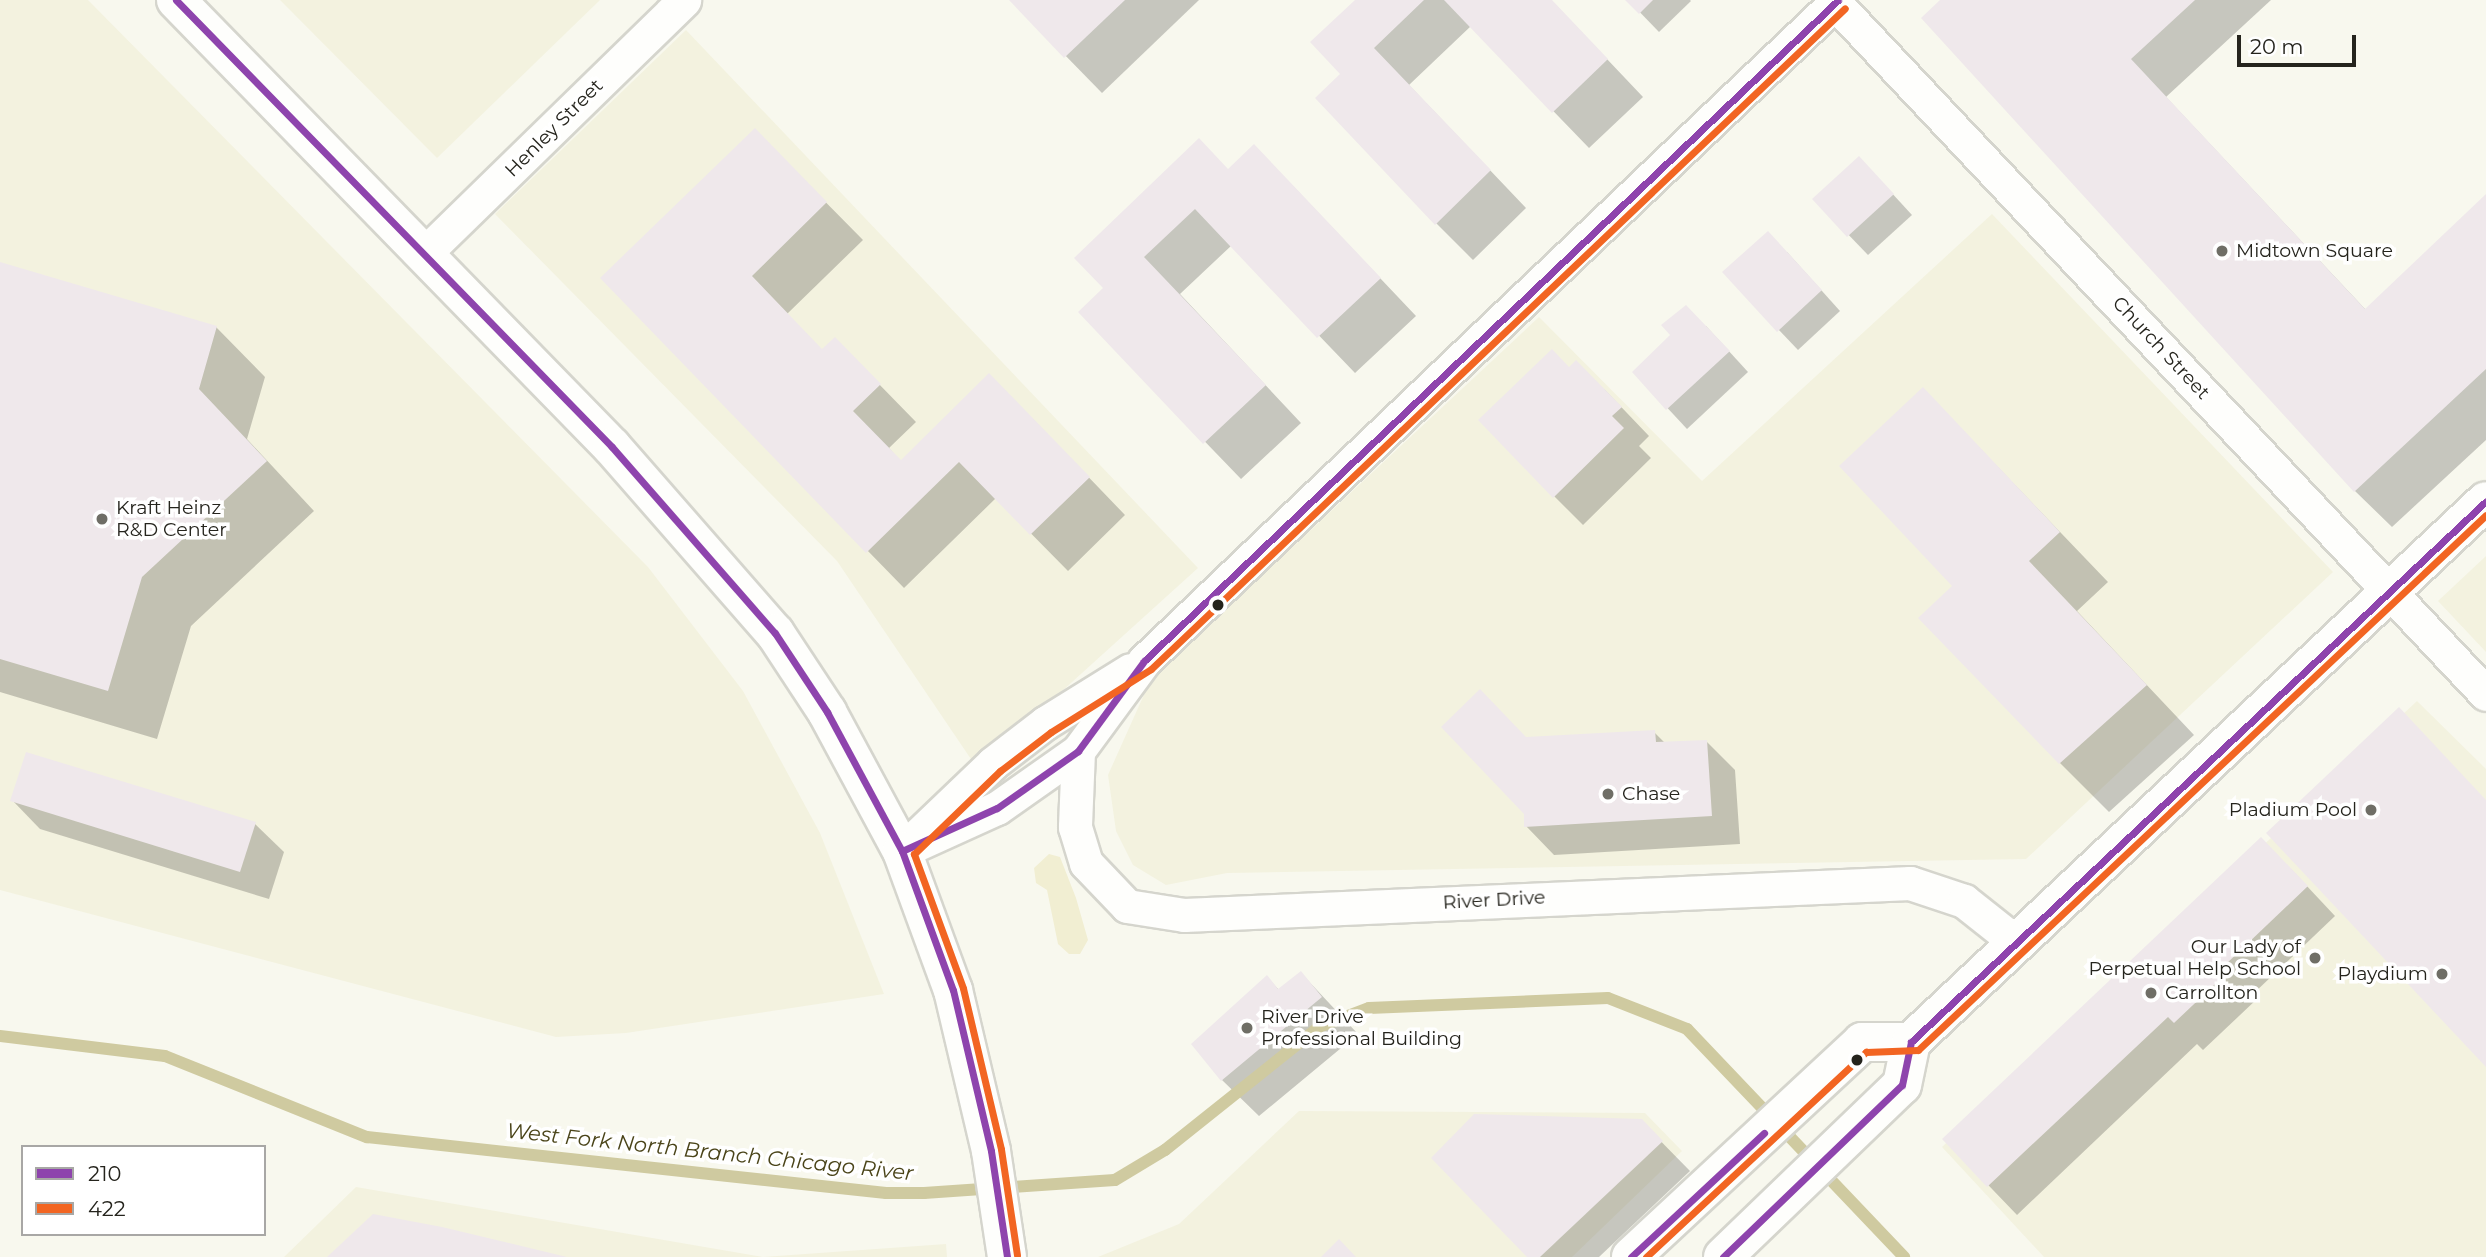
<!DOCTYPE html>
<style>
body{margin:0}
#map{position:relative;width:2486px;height:1257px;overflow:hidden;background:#f8f8ee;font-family:Montserrat,sans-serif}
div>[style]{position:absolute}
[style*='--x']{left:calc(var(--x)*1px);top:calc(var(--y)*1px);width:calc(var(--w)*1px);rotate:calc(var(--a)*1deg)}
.built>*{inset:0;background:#f3f2df}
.green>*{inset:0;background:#f1eed2}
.shadow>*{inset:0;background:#0003}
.stream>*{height:12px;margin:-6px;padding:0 6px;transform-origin:6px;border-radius:6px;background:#cfcaa0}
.building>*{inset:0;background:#efe8eb}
.roads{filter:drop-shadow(2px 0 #d5d5cd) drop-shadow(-2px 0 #d5d5cd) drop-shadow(0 2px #d5d5cd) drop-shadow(0 -2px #d5d5cd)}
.street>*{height:33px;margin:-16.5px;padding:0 16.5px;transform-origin:16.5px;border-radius:16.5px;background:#fefefc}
.secondary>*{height:38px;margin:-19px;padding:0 19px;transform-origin:19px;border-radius:19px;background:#fefefc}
.primary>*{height:38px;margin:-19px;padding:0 19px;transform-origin:19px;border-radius:19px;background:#fefefc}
.bus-1>*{height:7px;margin:-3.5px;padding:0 3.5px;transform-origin:3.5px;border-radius:3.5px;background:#8e44ad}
.bus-2>*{height:7px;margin:-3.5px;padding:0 3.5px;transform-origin:3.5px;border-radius:3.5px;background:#f26522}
.dots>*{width:19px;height:19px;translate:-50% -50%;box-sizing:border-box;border:4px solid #fff;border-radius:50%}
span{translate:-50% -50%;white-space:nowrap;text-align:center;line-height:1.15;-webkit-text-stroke:7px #fff;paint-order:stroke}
.street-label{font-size:19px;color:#25241d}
.poi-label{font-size:19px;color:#25241d}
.left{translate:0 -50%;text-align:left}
.right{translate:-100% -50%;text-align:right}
.water-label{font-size:21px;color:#4a4419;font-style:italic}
.legend{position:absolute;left:21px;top:1145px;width:245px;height:91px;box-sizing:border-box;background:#fff;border:2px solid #a8a7a5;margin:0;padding:9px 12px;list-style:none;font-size:21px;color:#25241d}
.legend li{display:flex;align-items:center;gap:14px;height:35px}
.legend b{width:35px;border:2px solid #a8a7a5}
.scale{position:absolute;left:2237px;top:35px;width:119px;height:32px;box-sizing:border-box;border:4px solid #25241d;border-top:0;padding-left:9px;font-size:21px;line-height:24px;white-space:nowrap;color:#25241d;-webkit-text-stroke:5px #fff;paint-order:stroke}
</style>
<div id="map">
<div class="built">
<div style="clip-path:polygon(0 0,88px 0,648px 567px,743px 691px,820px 833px,884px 994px,626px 1033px,556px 1037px,0 890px)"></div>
<div style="clip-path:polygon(280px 0,600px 0,437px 158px)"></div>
<div style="clip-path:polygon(686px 30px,1198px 568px,977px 768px,837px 561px,495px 214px)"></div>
<div style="clip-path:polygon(1992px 214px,2333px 572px,2026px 859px,1227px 873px,1166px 885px,1133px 865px,1116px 831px,1108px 775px,1151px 679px,1539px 317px,1702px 481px)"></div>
<div style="clip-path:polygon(2486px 556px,2486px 652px,2438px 601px)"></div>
<div style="clip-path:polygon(2417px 701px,2486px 769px,2486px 1257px,2044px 1257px,1942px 1147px)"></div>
<div style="clip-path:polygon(1299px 1111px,1645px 1113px,1682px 1151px,1572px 1257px,1098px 1257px,1179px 1224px)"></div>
<div style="clip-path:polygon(356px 1187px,763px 1257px,946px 1244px,947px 1257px,284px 1257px)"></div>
</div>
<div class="green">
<div style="clip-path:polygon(1049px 854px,1060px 857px,1076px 898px,1088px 940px,1080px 954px,1069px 954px,1058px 944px,1047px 890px,1036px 883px,1034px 868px)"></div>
</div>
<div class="shadow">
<div style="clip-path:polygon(1011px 0,1199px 0,1102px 93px)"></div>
<div style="clip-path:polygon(1357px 0,1551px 0,1643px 97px,1589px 148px,1471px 26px,1409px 85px,1526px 208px,1473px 260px,1436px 223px,1343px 74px)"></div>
<div style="clip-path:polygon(1628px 0,1690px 0,1691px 1px,1659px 32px)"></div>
<div style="clip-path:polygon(1943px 0,2271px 0,2166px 97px,2366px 310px,2486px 196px,2486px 440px,2392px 527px,2355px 491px)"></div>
<div style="clip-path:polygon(791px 167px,863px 240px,787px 314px,823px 351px,835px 339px,916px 422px,889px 448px,901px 462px,1026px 412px,1125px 515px,1068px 571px,996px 498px,904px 588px,602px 278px)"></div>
<div style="clip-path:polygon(1229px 170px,1290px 183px,1416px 316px,1355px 373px,1232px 245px,1180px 294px,1301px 423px,1241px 479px,1080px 312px)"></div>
<div style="clip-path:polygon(1878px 178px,1912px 215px,1868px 255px,1814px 199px)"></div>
<div style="clip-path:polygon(1787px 252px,1840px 311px,1798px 350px,1724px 272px)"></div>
<div style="clip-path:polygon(0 264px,216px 327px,265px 377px,247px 439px,314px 511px,191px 626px,157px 739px,0 692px)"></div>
<div style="clip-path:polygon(1706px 326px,1748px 372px,1687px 429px,1634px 372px)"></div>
<div style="clip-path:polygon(1569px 369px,1605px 390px,1649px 436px,1639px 446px,1651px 458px,1583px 525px,1554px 496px)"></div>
<div style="clip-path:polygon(1923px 389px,2108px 582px,2077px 611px,2194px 735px,2109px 812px,2060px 763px)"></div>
<div style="clip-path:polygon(1654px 732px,1665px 743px,1707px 742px,1735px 770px,1740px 844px,1554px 855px,1526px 826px,1526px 738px)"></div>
<div style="clip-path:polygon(12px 800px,255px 824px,284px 852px,269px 899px,40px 829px)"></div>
<div style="clip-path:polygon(2290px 868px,2335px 916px,2252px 995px,2257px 999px,2203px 1050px,2197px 1044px,2017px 1215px,1944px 1139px)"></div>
<div style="clip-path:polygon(1301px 973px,1358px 1034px,1259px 1116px,1222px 1080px,1267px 977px,1280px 991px)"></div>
<div style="clip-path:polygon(1641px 1121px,1690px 1171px,1599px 1257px,1529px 1257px)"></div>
</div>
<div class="stream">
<div style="--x:0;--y:1036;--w:166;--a:6.9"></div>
<div style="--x:165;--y:1056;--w:218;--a:21.9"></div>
<div style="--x:367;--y:1137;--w:522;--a:6.16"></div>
<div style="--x:886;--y:1193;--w:38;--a:0"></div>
<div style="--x:924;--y:1193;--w:191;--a:-3.9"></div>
<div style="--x:1115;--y:1180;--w:58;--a:-31"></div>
<div style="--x:1165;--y:1150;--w:197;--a:-38.6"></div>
<div style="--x:1319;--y:1027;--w:53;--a:-20.8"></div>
<div style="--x:1369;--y:1008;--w:239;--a:-2.4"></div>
<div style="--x:1608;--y:998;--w:85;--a:21.4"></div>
<div style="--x:1687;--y:1029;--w:315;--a:46.4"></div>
</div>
<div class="building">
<div style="clip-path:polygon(1009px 0,1125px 0,1064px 58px)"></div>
<div style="clip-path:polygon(1355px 0,1424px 0,1374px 48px,1491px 170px,1435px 225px,1315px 98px,1340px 74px,1310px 42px)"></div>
<div style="clip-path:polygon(1444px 0,1552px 0,1608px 59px,1552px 113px)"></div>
<div style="clip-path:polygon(1625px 0,1653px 0,1639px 14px)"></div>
<div style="clip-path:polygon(1940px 0,2195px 0,2131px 59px,2365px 309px,2486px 194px,2486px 369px,2354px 492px,1921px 18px)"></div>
<div style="clip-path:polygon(755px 128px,827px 202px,752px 276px,822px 349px,835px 337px,881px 384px,853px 411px,901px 460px,989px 373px,1090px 477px,1030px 535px,959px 462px,866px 553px,600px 278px)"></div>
<div style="clip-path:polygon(1199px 138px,1228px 169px,1254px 144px,1381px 278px,1317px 338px,1195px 209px,1144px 257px,1266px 385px,1203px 444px,1078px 312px,1103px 288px,1074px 258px)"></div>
<div style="clip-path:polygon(1859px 156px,1894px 194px,1847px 237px,1812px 199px)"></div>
<div style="clip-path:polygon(1768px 231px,1822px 290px,1777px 332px,1722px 272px)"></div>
<div style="clip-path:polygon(0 262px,217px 326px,199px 389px,267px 461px,142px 577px,108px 691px,0 659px)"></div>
<div style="clip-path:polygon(1686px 305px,1730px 351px,1666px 410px,1632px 372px,1670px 335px,1661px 325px)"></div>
<div style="clip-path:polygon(1552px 349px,1569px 367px,1576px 360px,1622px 407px,1612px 416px,1624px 428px,1553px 498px,1478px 420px)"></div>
<div style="clip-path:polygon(1923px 387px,2060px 532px,2029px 561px,2147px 685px,2059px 764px,1918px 618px,1952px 586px,1839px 466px)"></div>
<div style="clip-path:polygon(1480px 689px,1526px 737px,1655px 730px,1656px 742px,1707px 740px,1712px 816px,1524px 827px,1524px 814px,1441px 727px)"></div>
<div style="clip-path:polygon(2399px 707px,2486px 800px,2486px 1067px,2266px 833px)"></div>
<div style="clip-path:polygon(26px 752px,256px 822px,240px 872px,10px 801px)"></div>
<div style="clip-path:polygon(2261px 837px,2308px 886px,2225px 965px,2230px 970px,2174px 1023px,2168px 1017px,1987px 1187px,1942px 1139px)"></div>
<div style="clip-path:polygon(1301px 971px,1322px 997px,1221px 1081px,1191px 1044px,1267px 975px,1278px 989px)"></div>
<div style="clip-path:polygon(1474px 1114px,1642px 1119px,1663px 1141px,1540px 1257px,1527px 1257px,1431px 1158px)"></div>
<div style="clip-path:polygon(373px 1214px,442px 1227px,567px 1257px,327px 1257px)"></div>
<div style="clip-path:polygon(1339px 1239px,1356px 1257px,1321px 1257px)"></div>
</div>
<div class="roads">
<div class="street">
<div style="--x:1835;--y:3;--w:949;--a:46.71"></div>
<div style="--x:423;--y:255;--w:365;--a:-44.3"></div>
<div style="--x:1078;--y:751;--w:76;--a:92.3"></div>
<div style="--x:1075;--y:827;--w:38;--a:73"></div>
<div style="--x:1086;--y:863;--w:59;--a:46.4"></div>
<div style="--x:1127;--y:906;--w:58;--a:9"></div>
<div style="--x:1184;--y:915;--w:727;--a:-2.52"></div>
<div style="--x:1910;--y:883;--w:57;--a:18.4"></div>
<div style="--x:1964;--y:901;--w:68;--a:38.4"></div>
<div style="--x:917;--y:836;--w:105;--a:-43.8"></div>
<div style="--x:993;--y:763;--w:66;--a:-37.6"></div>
<div style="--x:1045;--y:723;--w:100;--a:-31.9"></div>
<div style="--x:902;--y:851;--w:104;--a:-24.4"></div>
<div style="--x:997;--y:808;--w:99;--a:-35.1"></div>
<div style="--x:1078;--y:751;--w:112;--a:-53.7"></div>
<div style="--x:1144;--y:661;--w:958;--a:-43.6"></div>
</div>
<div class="secondary">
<div style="--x:1631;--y:1257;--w:316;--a:-42.9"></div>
<div style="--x:1862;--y:1042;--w:49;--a:0"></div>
<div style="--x:1723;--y:1257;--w:248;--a:-43.9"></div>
<div style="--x:1902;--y:1085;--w:44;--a:-78.2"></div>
<div style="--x:1911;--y:1042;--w:789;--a:-43.25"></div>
</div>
<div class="primary">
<div style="--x:176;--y:0;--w:624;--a:45.71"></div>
<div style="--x:612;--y:447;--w:247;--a:48.8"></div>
<div style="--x:775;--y:633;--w:95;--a:56.6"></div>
<div style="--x:827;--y:712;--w:158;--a:61.7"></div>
<div style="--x:902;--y:851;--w:148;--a:69.9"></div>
<div style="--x:953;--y:990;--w:165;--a:76.7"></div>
<div style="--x:991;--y:1151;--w:107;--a:81.4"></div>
</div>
</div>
<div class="bus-1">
<div style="--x:176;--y:0;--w:624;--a:45.71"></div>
<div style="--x:612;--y:447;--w:247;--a:48.8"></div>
<div style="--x:775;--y:633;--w:95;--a:56.6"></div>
<div style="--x:827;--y:712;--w:158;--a:61.7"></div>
<div style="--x:902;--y:851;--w:148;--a:69.9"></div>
<div style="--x:953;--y:990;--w:165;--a:76.7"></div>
<div style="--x:991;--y:1151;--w:107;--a:81.4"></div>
<div style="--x:902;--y:851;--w:104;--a:-24.4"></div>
<div style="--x:997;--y:808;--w:99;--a:-35.1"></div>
<div style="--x:1078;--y:751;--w:112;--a:-53.7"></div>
<div style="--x:1144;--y:661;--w:958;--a:-43.6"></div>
<div style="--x:1631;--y:1257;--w:182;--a:-43"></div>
<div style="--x:1723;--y:1257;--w:248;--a:-43.9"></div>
<div style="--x:1902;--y:1085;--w:44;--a:-78.2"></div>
<div style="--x:1911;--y:1042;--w:789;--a:-43.25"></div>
</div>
<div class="bus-2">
<div style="--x:1017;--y:1255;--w:107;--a:-98.6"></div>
<div style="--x:1001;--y:1149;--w:165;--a:-103.3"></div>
<div style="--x:963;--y:988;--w:143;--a:-110.1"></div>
<div style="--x:914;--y:854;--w:120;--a:-44"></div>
<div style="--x:1000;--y:771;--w:64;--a:-37.4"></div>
<div style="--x:1051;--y:732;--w:118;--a:-32.2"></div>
<div style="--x:1151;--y:669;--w:958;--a:-43.6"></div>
<div style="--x:1646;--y:1257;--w:301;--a:-43"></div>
<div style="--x:1866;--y:1052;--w:52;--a:-2.2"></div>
<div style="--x:1918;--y:1050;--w:780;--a:-43.29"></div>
</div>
<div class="dots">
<div style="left:2222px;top:251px;background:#6f6e66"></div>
<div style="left:102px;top:519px;background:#6f6e66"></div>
<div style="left:1218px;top:605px;background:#25241d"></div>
<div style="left:1608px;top:794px;background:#6f6e66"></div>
<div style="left:2371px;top:810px;background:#6f6e66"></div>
<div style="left:2315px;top:958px;background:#6f6e66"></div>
<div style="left:2442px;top:974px;background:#6f6e66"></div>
<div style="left:2151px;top:993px;background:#6f6e66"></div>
<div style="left:1247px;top:1028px;background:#6f6e66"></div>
<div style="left:1857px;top:1060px;background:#25241d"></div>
</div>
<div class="street-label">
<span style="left:554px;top:128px;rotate:-45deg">Henley Street</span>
<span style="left:2161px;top:348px;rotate:47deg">Church Street</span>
<span style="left:1494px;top:900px;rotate:-3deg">River Drive</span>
</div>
<div class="poi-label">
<span class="left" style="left:2236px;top:251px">Midtown Square</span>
<span class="left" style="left:116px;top:519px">Kraft Heinz<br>R&amp;D Center</span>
<span class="left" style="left:1622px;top:794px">Chase</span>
<span class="right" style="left:2357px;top:810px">Pladium Pool</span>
<span class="right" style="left:2301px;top:958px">Our Lady of<br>Perpetual Help School</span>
<span class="right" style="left:2428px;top:974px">Playdium</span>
<span class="left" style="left:2165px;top:993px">Carrollton</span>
<span class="left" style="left:1261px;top:1028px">River Drive<br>Professional Building</span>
</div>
<div class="water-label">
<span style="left:710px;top:1152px;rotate:6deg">West Fork North Branch Chicago River</span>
</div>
<ul class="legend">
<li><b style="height:9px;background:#8e44ad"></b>210</li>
<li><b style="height:9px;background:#f26522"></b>422</li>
</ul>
<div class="scale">20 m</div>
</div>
